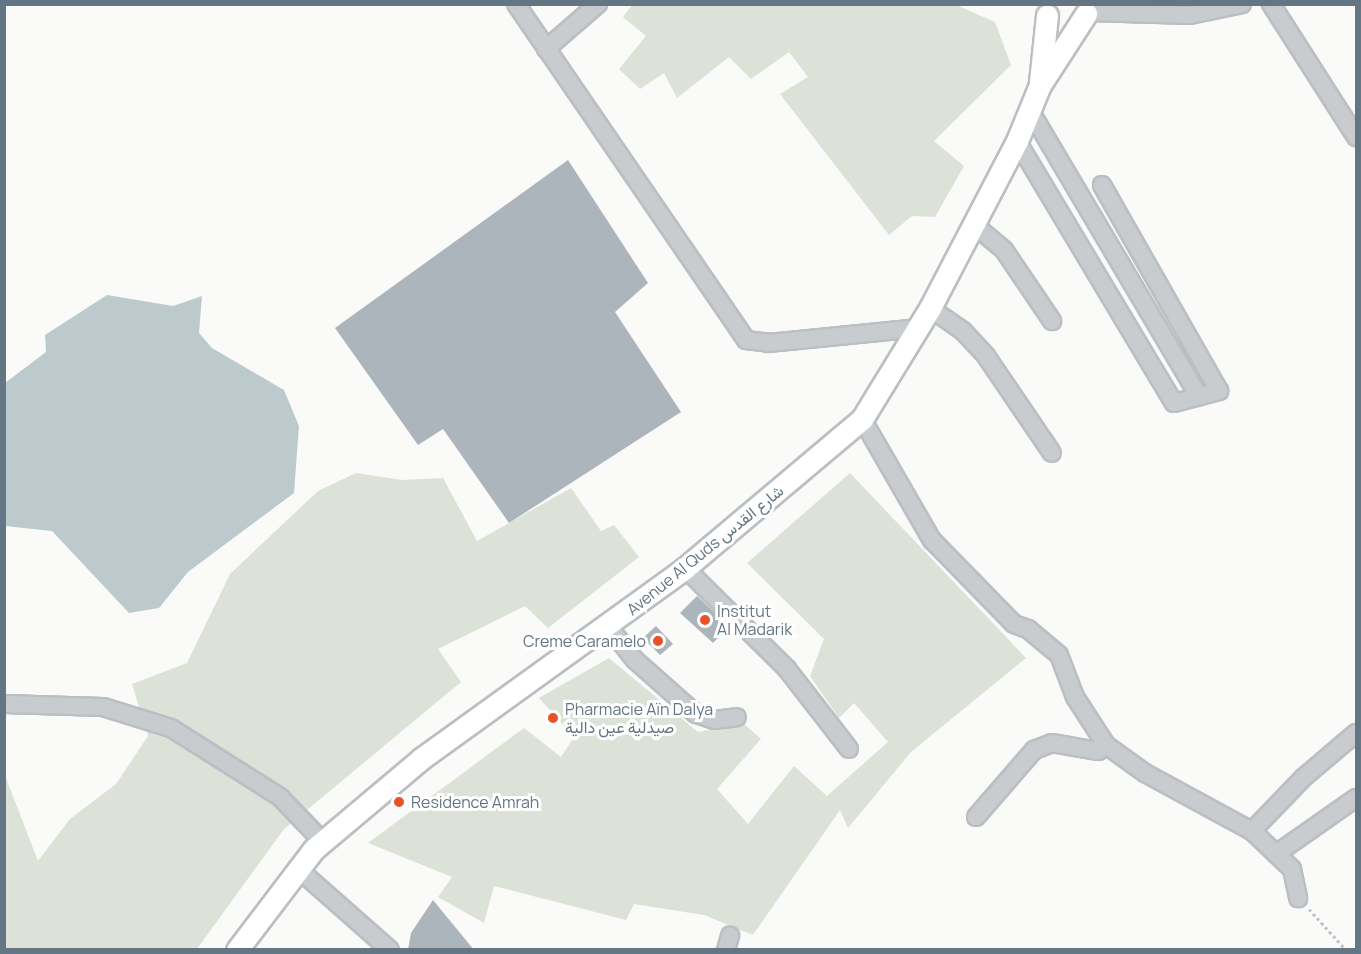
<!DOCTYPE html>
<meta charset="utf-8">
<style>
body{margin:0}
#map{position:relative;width:1361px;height:954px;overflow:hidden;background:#fafaf8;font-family:Manrope,Vazirmatn,sans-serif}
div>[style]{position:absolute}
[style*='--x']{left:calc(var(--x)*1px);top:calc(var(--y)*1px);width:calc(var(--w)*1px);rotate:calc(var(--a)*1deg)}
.green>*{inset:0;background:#dce2d8}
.water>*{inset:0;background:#bdcacd}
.building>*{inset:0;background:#acb5bb}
.path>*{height:3px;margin-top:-1.5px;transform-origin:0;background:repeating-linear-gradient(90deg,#c1c4c6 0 3px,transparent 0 6px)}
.roads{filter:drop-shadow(2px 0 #bbbfc3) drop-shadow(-2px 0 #bbbfc3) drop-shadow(0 2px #bbbfc3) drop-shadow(0 -2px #bbbfc3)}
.minor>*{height:16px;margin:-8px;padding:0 8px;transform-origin:8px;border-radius:8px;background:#c8cccf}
.major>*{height:21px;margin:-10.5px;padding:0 10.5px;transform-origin:10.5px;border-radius:10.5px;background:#fff}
.dots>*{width:16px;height:16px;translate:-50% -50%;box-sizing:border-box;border:3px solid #fff;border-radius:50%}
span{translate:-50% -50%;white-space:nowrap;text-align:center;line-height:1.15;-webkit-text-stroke:6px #fff;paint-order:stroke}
.street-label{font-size:16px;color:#647683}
.poi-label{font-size:16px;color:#647683}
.left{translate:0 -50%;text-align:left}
.right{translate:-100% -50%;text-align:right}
.frame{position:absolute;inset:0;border:6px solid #647683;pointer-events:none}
</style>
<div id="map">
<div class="green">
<div style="clip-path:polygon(633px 4px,956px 5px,995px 22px,1011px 65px,934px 141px,964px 166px,935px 217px,912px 216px,889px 235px,780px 94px,808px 77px,789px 52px,751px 79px,729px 57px,677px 98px,664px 73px,640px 89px,619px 69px,646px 36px,623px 17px)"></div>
<div style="clip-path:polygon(356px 473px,402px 480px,443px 478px,477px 541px,571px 488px,601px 531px,614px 525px,639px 557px,548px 628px,525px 606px,438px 649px,461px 682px,284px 829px,197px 949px,5px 949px,4px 773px,38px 861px,70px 819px,116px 784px,148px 736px,132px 684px,187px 663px,230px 574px,318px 491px)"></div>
<div style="clip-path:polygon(850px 473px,1026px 658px,911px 752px,848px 828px,840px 810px,753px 935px,704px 915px,634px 904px,626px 920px,494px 886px,484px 923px,438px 897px,452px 877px,368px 843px,524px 728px,561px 757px,574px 737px,539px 698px,609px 658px,698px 732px,743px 723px,761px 739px,717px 789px,748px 824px,794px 766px,827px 796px,888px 742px,854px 703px,839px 718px,810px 676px,824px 639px,747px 563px)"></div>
</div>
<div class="water">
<div style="clip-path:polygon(107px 295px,173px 306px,202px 296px,199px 333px,212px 348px,284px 390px,299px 426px,294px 493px,188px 572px,159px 608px,129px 613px,52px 531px,5px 526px,5px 383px,46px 352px,45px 335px)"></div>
</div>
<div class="building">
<div style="clip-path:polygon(568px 160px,648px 283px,615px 312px,681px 412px,509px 523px,443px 429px,418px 445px,335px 328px)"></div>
<div style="clip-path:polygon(697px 596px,729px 626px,713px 643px,680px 613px)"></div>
<div style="clip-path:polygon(656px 626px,673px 644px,660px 655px,643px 638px)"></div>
<div style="clip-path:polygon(433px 900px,474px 950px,408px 950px,411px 933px)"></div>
</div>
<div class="path">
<div style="--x:1309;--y:909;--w:55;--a:47.9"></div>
</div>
<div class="roads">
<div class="minor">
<div style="--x:516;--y:4;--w:407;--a:55.6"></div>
<div style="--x:746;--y:340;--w:23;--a:7"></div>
<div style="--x:769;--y:343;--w:151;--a:-5.7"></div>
<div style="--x:1271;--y:4;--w:158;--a:57.4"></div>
<div style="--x:1088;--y:12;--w:102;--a:1.7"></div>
<div style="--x:1190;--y:15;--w:53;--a:-11.9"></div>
<div style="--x:546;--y:49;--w:69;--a:-40.9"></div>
<div style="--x:1029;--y:109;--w:334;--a:59.4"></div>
<div style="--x:1017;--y:141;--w:305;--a:59.1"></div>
<div style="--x:1174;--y:403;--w:47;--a:-14.9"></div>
<div style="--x:1219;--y:391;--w:237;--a:-119.6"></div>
<div style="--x:973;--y:224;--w:40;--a:40"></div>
<div style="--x:1004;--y:250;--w:86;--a:55.9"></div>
<div style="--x:930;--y:308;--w:40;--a:34.9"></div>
<div style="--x:963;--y:331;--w:34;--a:47"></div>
<div style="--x:986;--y:356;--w:117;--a:55.8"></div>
<div style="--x:862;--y:419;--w:140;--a:60"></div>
<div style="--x:932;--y:540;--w:117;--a:45.7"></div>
<div style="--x:1014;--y:624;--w:15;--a:20"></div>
<div style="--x:1028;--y:629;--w:40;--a:40"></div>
<div style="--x:1059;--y:655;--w:45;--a:69.1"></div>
<div style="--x:1075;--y:697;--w:57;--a:57.1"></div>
<div style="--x:1106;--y:745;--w:48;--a:35.7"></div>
<div style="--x:1145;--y:773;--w:122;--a:28.5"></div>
<div style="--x:1252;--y:831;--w:55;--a:43.5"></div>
<div style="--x:1292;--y:869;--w:30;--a:78"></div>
<div style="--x:685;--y:568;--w:144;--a:44.7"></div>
<div style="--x:787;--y:669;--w:101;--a:52.2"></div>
<div style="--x:608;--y:626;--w:43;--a:51.5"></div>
<div style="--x:635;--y:660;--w:81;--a:41.5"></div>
<div style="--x:696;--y:714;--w:19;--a:18"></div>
<div style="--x:714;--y:720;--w:23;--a:-7"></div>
<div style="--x:4;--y:704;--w:99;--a:1.7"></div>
<div style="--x:103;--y:707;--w:71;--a:17.2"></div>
<div style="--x:171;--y:728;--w:129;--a:32.3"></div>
<div style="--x:280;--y:797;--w:62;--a:46.3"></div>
<div style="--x:976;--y:817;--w:89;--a:-49.1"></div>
<div style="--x:1034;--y:750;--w:19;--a:-21"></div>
<div style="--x:1052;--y:743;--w:47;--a:9.9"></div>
<div style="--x:1098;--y:751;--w:10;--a:-37"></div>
<div style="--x:1252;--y:831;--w:74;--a:-46.1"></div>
<div style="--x:1303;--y:778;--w:70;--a:-40.3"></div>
<div style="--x:1276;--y:854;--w:98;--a:-35"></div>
<div style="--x:297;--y:868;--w:124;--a:41.4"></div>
<div style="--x:726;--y:950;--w:15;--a:-74"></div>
</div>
<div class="major">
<div style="--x:1040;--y:82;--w:67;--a:-84"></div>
<div style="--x:237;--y:950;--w:127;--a:-52.7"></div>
<div style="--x:314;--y:849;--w:141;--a:-40.1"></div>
<div style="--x:422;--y:758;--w:324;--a:-35.8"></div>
<div style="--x:685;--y:568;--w:231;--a:-40.1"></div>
<div style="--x:862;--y:419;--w:130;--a:-58.5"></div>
<div style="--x:930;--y:308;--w:188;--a:-62.5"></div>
<div style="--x:1017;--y:141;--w:61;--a:-67.7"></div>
<div style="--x:1040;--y:85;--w:85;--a:-57.1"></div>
</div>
</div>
<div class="dots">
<div style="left:705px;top:620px;background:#e95229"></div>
<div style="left:658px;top:641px;background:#e95229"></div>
<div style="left:553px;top:718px;background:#e95229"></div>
<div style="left:399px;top:802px;background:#e95229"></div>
</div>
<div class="street-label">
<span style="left:705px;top:550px;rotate:-39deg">Avenue Al Quds شارع القدس</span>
</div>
<div class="poi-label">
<span class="left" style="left:717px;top:620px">Institut<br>Al Madarik</span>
<span class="right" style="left:646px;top:641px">Creme Caramelo</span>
<span class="left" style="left:565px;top:718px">Pharmacie Aïn Dalya<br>صيدلية عين دالية</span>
<span class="left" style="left:411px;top:802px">Residence Amrah</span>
</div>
<div class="frame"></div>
</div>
